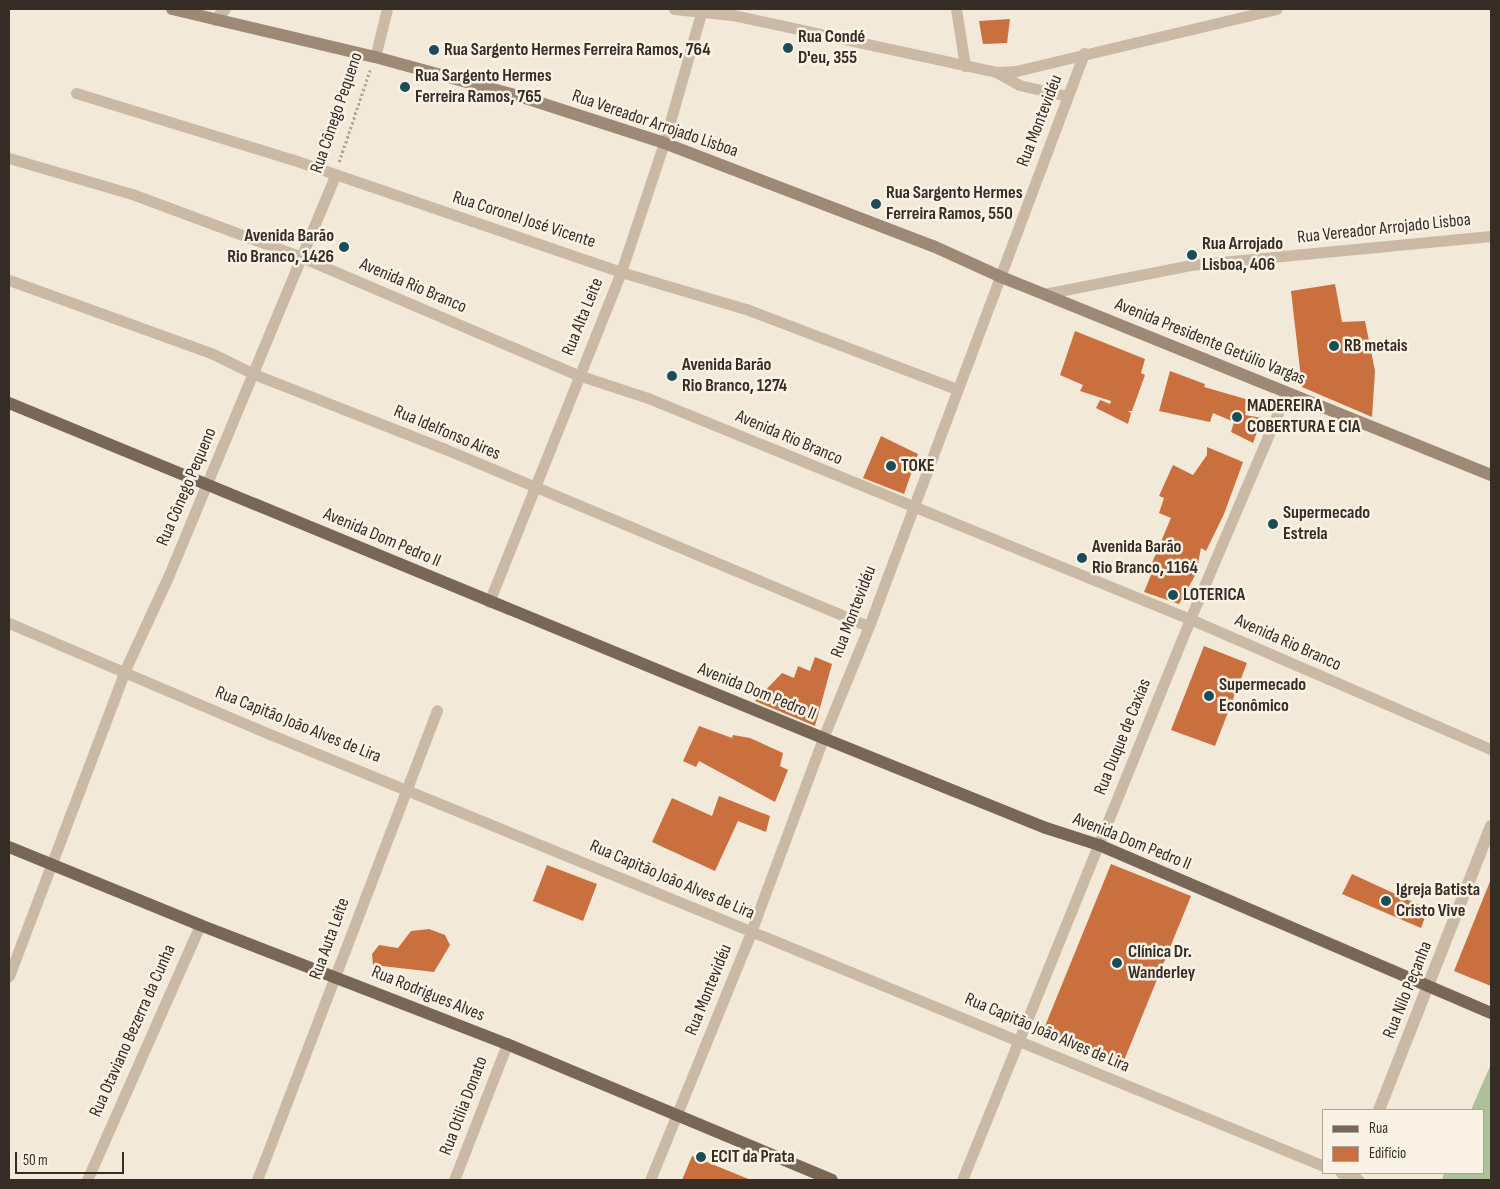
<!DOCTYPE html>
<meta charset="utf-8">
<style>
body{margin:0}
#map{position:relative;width:1500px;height:1189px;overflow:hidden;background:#f2e9d9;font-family:"Sofia Sans Condensed",sans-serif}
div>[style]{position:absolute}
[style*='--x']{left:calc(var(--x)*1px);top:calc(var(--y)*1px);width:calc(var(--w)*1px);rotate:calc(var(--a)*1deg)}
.green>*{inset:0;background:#afc199}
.building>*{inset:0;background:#ca703f}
.path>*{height:2.5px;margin-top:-1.25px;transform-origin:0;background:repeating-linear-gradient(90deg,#b6a48f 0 2.5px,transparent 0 5px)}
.minor>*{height:11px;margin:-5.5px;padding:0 5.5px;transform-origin:5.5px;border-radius:5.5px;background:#cabaa5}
.tertiary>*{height:12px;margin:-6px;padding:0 6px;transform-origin:6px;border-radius:6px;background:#cabaa5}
.secondary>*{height:12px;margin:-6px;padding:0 6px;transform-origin:6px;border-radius:6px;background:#9e8976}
.primary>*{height:12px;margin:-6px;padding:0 6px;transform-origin:6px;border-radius:6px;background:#786657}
.dots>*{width:14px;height:14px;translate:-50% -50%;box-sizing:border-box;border:2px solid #faf3e5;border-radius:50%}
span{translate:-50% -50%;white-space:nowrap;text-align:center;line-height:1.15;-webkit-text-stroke:5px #faf3e5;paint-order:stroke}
.poi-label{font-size:18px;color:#362d26;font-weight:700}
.left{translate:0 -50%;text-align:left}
.right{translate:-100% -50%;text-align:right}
.street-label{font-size:18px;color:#362d26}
.frame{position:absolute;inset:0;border:10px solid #362d26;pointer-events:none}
.legend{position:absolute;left:1322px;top:1109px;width:162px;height:65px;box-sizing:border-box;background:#faf3e5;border:1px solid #aca499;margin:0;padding:6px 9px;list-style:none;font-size:15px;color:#362d26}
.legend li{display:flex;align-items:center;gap:10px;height:25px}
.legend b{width:25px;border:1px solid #aca499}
.scale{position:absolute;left:15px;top:1152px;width:109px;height:22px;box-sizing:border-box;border:2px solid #362d26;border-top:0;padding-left:6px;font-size:15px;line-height:18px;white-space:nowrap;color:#362d26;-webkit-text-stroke:4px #faf3e5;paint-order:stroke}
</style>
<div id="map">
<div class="green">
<div style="clip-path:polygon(1491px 1064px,1491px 1180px,1442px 1180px,1444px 1173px,1484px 1173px,1484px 1110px,1471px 1110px)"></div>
</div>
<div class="building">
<div style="clip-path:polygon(1010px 19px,1007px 43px,983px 44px,979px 21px)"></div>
<div style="clip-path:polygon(1335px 284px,1342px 322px,1365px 321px,1375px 371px,1372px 417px,1302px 387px,1291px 291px)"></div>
<div style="clip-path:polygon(1075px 331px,1145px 359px,1141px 373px,1145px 375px,1132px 411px,1128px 411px,1131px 413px,1128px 424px,1096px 408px,1100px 400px,1110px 404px,1111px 401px,1080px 391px,1083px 385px,1060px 375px)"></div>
<div style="clip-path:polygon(1170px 371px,1205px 384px,1204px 387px,1249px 400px,1245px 415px,1262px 418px,1253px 443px,1231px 432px,1234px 422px,1213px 413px,1210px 422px,1159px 411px)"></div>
<div style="clip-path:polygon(881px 436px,918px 454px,904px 494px,863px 478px)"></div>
<div style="clip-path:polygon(1207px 447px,1243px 462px,1224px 514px,1206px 551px,1201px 548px,1196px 574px,1179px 604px,1144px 592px,1155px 565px,1152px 563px,1171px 518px,1159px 513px,1164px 498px,1159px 496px,1173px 465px,1193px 475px,1207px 455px)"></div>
<div style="clip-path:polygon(1204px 646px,1247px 663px,1215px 746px,1171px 730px)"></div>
<div style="clip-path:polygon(815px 657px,832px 664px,815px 726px,755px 701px,782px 673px,794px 678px,798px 666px,810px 671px)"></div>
<div style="clip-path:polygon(699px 726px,732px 738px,733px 735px,750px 738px,783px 753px,780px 766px,788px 770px,775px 802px,699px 761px,696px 767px,683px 761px)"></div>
<div style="clip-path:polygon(719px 796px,770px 816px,766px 832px,738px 821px,715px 871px,652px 842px,672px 798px,712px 816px)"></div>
<div style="clip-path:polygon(1111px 864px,1191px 896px,1123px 1063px,1043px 1031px)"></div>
<div style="clip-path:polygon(547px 865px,597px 884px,583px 921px,533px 901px)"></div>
<div style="clip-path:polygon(1352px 874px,1428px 909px,1421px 928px,1342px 894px)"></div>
<div style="clip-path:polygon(1491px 879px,1491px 986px,1454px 971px)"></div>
<div style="clip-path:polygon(429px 929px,445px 935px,450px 945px,434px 972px,373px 965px,372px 954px,379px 945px,398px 948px,411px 931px)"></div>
<div style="clip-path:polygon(692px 1156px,751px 1180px,682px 1180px)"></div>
</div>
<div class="path">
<div style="--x:339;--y:162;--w:97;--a:-71.4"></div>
</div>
<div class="minor">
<div style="--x:674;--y:9;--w:58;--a:5.9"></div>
<div style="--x:723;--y:9;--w:12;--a:31"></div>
<div style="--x:733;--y:15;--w:269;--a:12.2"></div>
<div style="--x:996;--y:72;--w:20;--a:-3"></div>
<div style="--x:1016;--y:71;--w:268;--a:-13.4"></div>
<div style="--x:956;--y:9;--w:58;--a:81"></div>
<div style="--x:375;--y:57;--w:49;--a:-76"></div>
<div style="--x:996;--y:72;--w:26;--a:29"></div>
<div style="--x:1019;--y:85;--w:50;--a:12.7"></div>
<div style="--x:76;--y:93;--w:225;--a:17.1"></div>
<div style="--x:291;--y:159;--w:349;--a:18.9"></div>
<div style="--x:621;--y:272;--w:130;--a:16.5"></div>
<div style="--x:746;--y:309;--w:226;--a:20.8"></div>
<div style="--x:9;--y:158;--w:128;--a:16.3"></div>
<div style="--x:132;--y:194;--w:180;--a:20.4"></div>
<div style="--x:301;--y:257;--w:301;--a:23.1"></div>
<div style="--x:578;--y:375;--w:74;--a:18.2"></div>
<div style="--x:648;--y:398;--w:585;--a:22.18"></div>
<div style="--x:1190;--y:619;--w:328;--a:23.4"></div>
<div style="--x:9;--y:280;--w:215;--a:19.9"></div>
<div style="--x:211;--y:353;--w:48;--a:26"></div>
<div style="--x:254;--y:374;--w:205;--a:21.4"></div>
<div style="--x:445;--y:449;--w:459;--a:22.7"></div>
<div style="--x:1044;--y:294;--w:149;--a:-11.2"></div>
<div style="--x:1190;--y:265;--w:302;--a:-5.5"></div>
<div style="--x:489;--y:602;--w:355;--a:-68.2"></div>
<div style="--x:621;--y:272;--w:136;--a:-71.6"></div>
<div style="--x:664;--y:143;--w:135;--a:-74.1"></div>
<div style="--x:9;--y:623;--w:286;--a:23.1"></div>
<div style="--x:272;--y:735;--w:1137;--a:22.28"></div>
<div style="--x:9;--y:976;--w:327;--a:-69.2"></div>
<div style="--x:125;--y:670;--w:102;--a:-65.2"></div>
<div style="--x:168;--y:577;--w:435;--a:-67.4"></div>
<div style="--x:1341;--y:1173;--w:19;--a:21"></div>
<div style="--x:87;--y:1180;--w:279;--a:-66.1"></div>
<div style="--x:257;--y:1180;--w:503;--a:-69.04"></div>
<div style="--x:454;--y:1180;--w:146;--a:-68.7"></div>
<div style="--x:650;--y:1180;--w:268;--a:-67.8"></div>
<div style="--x:751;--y:932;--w:207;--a:-69.6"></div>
<div style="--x:823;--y:738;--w:121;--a:-67.7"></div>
<div style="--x:869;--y:626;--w:612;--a:-69.43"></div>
<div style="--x:962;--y:1180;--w:606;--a:-67.88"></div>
<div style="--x:1190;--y:619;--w:247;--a:-66.9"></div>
</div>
<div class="tertiary">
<div style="--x:216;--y:20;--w:14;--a:-51"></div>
<div style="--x:1379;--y:1110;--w:305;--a:-68.5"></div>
<div style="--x:1352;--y:1180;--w:8;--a:-67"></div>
</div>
<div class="secondary">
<div style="--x:172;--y:9;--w:209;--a:13.3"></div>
<div style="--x:375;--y:57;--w:152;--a:15.2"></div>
<div style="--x:522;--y:97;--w:149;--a:17.9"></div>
<div style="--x:664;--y:143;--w:288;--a:21"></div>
<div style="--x:933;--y:246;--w:72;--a:24.4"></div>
<div style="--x:999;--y:276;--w:531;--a:22.02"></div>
</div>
<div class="primary">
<div style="--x:9;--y:403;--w:880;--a:22.37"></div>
<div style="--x:823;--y:738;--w:240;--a:22"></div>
<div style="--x:1046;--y:828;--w:56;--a:17.8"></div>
<div style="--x:1099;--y:845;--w:426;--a:23.2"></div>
<div style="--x:9;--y:847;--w:206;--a:22.2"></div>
<div style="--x:200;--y:925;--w:329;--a:21.2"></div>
<div style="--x:507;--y:1044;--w:352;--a:22.7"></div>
</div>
<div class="dots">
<div style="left:788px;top:48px;background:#1b4d58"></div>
<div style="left:434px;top:50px;background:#1b4d58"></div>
<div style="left:405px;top:87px;background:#1b4d58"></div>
<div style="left:876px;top:204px;background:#1b4d58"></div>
<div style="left:344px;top:247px;background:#1b4d58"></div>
<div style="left:1192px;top:255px;background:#1b4d58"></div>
<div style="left:1334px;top:346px;background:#1b4d58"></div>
<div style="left:672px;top:376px;background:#1b4d58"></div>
<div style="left:1237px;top:417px;background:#1b4d58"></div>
<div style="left:891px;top:466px;background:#1b4d58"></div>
<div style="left:1273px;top:524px;background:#1b4d58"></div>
<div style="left:1082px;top:558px;background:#1b4d58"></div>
<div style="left:1173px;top:595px;background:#1b4d58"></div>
<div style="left:1209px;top:696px;background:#1b4d58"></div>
<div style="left:1386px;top:901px;background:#1b4d58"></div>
<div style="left:1117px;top:963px;background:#1b4d58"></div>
<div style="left:701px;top:1157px;background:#1b4d58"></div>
</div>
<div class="poi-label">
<span class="left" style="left:798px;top:48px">Rua Condé<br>D'eu, 355</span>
<span class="left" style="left:444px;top:50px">Rua Sargento Hermes Ferreira Ramos, 764</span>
<span class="left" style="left:415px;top:87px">Rua Sargento Hermes<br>Ferreira Ramos, 765</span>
<span class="left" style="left:886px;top:204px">Rua Sargento Hermes<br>Ferreira Ramos, 550</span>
<span class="right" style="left:334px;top:247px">Avenida Barão<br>Rio Branco, 1426</span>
<span class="left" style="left:1202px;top:255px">Rua Arrojado<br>Lisboa, 406</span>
<span class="left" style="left:1344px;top:346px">RB metais</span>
<span class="left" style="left:682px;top:376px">Avenida Barão<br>Rio Branco, 1274</span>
<span class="left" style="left:1247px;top:417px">MADEREIRA<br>COBERTURA E CIA</span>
<span class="left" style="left:901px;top:466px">TOKE</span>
<span class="left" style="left:1283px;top:524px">Supermecado<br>Estrela</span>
<span class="left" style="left:1092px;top:558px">Avenida Barão<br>Rio Branco, 1164</span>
<span class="left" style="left:1183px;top:595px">LOTERICA</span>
<span class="left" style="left:1219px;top:696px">Supermecado<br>Econômico</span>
<span class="left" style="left:1396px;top:901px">Igreja Batista<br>Cristo Vive</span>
<span class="left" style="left:1128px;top:963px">Clínica Dr.<br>Wanderley</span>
<span class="left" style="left:711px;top:1157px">ECIT da Prata</span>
</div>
<div class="street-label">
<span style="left:337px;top:113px;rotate:-71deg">Rua Cônego Pequeno</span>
<span style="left:1040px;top:121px;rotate:-69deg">Rua Montevidéu</span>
<span style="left:655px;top:124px;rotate:19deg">Rua Vereador Arrojado Lisboa</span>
<span style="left:524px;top:220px;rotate:18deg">Rua Coronel José Vicente</span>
<span style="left:1384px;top:229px;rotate:-6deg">Rua Vereador Arrojado Lisboa</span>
<span style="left:413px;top:286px;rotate:23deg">Avenida Rio Branco</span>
<span style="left:583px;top:317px;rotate:-68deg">Rua Alta Leite</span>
<span style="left:1210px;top:342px;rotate:22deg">Avenida Presidente Getúlio Vargas</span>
<span style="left:447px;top:433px;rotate:23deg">Rua Idelfonso Aires</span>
<span style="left:789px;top:438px;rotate:23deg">Avenida Rio Branco</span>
<span style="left:187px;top:487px;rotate:-67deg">Rua Cônego Pequeno</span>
<span style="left:382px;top:538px;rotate:23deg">Avenida Dom Pedro II</span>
<span style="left:854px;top:612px;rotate:-69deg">Rua Montevidéu</span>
<span style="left:1288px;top:643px;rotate:24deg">Avenida Rio Branco</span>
<span style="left:757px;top:692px;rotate:22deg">Avenida Dom Pedro II</span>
<span style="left:298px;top:725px;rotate:22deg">Rua Capitão João Alves de Lira</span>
<span style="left:1123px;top:737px;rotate:-68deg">Rua Duque de Caxias</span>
<span style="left:1132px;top:842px;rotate:22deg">Avenida Dom Pedro II</span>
<span style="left:672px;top:880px;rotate:23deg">Rua Capitão João Alves de Lira</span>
<span style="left:330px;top:939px;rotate:-70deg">Rua Auta Leite</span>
<span style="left:709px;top:990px;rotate:-68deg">Rua Montevidéu</span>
<span style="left:1408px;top:990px;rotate:-68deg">Rua Nilo Peçanha</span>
<span style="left:428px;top:994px;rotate:22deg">Rua Rodrigues Alves</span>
<span style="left:133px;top:1031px;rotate:-66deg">Rua Otaviano Bezerra da Cunha</span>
<span style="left:1047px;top:1033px;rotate:23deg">Rua Capitão João Alves de Lira</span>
<span style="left:464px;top:1106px;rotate:-69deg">Rua Otilia Donato</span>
</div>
<div class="frame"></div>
<ul class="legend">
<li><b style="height:6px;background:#786657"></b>Rua</li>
<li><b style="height:14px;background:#ca703f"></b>Edifício</li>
</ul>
<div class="scale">50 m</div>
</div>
